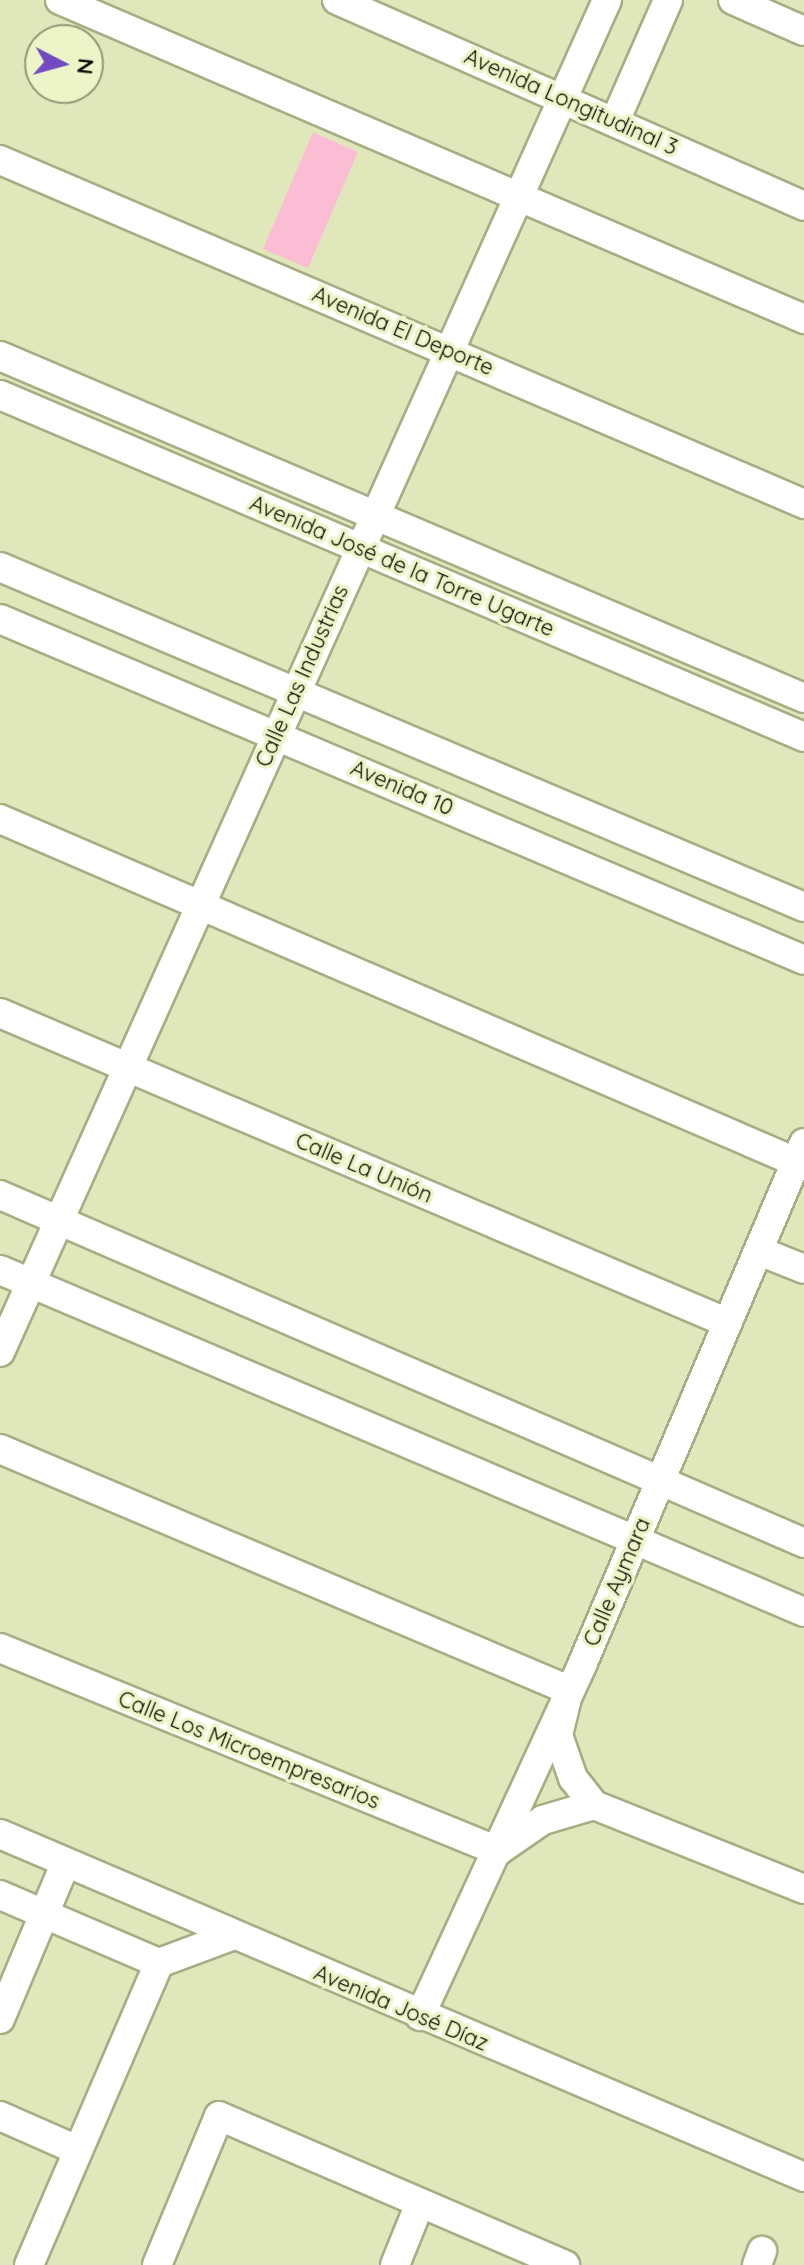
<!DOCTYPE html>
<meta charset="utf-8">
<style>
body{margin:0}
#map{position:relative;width:804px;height:2265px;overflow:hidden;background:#e0e7ba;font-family:Quicksand,sans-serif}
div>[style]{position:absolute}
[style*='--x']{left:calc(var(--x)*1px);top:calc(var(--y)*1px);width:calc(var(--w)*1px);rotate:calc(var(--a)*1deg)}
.green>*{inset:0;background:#fbbdd4}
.roads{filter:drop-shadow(2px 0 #a7ad82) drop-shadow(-2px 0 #a7ad82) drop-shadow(0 2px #a7ad82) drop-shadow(0 -2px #a7ad82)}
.minor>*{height:28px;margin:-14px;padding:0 14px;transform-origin:14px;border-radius:14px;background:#fff}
span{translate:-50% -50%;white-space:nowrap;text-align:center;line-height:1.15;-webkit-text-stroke:7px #edf4c7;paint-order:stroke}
.street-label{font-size:22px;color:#0c0e02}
.north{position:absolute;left:24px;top:24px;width:80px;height:80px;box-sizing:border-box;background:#edf4c7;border:2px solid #939878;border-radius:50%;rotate:96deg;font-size:22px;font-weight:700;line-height:32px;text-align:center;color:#0c0e02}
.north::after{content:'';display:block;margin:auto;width:28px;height:36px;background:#724ac2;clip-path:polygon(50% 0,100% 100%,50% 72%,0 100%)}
</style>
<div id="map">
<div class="green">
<div style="clip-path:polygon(313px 132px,358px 152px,308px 268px,263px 249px)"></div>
</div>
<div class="roads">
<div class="minor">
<div style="--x:60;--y:0;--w:810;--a:23.21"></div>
<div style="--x:337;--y:0;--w:510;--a:23.8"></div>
<div style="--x:733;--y:0;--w:77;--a:23.6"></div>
<div style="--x:615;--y:121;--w:132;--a:-66.3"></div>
<div style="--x:0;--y:160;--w:875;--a:23.16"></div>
<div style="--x:0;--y:356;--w:874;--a:23.04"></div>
<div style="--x:0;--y:395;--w:874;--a:23.04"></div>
<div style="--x:0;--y:567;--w:873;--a:22.92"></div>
<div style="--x:0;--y:619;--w:873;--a:22.98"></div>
<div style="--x:0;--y:819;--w:867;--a:23.31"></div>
<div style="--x:0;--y:1013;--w:791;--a:23.07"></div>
<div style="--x:0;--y:1195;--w:876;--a:23.4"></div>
<div style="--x:759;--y:1251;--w:48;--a:21.8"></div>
<div style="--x:0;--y:1270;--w:874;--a:23.04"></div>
<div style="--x:0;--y:1352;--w:1482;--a:-65.82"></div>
<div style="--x:0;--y:1449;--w:618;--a:22.96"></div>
<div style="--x:569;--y:1690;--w:46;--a:103.7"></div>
<div style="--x:558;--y:1735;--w:46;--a:70.8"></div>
<div style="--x:573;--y:1778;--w:34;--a:52"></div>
<div style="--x:0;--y:1648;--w:538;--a:22.18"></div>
<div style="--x:498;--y:1851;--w:55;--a:-34.6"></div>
<div style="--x:543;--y:1820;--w:53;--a:-16.4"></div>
<div style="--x:594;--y:1805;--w:226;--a:21.8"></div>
<div style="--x:0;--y:1834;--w:874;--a:23.1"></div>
<div style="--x:0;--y:1895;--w:173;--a:23.2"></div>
<div style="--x:420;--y:2016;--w:387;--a:-65.2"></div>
<div style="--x:582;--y:1665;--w:567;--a:-66.96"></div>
<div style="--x:0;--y:2019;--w:170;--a:-67.2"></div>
<div style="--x:0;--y:2116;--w:84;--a:23.8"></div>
<div style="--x:29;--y:2265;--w:329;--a:-66.7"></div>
<div style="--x:159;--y:1963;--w:80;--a:-20.5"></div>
<div style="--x:157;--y:2265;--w:161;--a:-67.4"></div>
<div style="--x:219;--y:2116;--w:377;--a:23.3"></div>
<div style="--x:395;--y:2265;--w:67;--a:-68"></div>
<div style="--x:757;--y:2265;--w:15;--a:-70"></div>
</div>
</div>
<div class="street-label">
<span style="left:571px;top:102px;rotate:24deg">Avenida Longitudinal 3</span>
<span style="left:403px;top:331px;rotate:23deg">Avenida El Deporte</span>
<span style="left:402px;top:566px;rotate:23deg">Avenida José de la Torre Ugarte</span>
<span style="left:302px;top:676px;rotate:-66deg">Calle Las Industrias</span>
<span style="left:402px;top:788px;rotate:23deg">Avenida 10</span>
<span style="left:364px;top:1168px;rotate:23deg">Calle La Unión</span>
<span style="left:617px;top:1582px;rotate:-67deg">Calle Aymara</span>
<span style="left:249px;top:1750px;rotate:22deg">Calle Los Microempresarios</span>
<span style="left:401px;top:2008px;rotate:23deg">Avenida José Díaz</span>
</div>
<div class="north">N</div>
</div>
